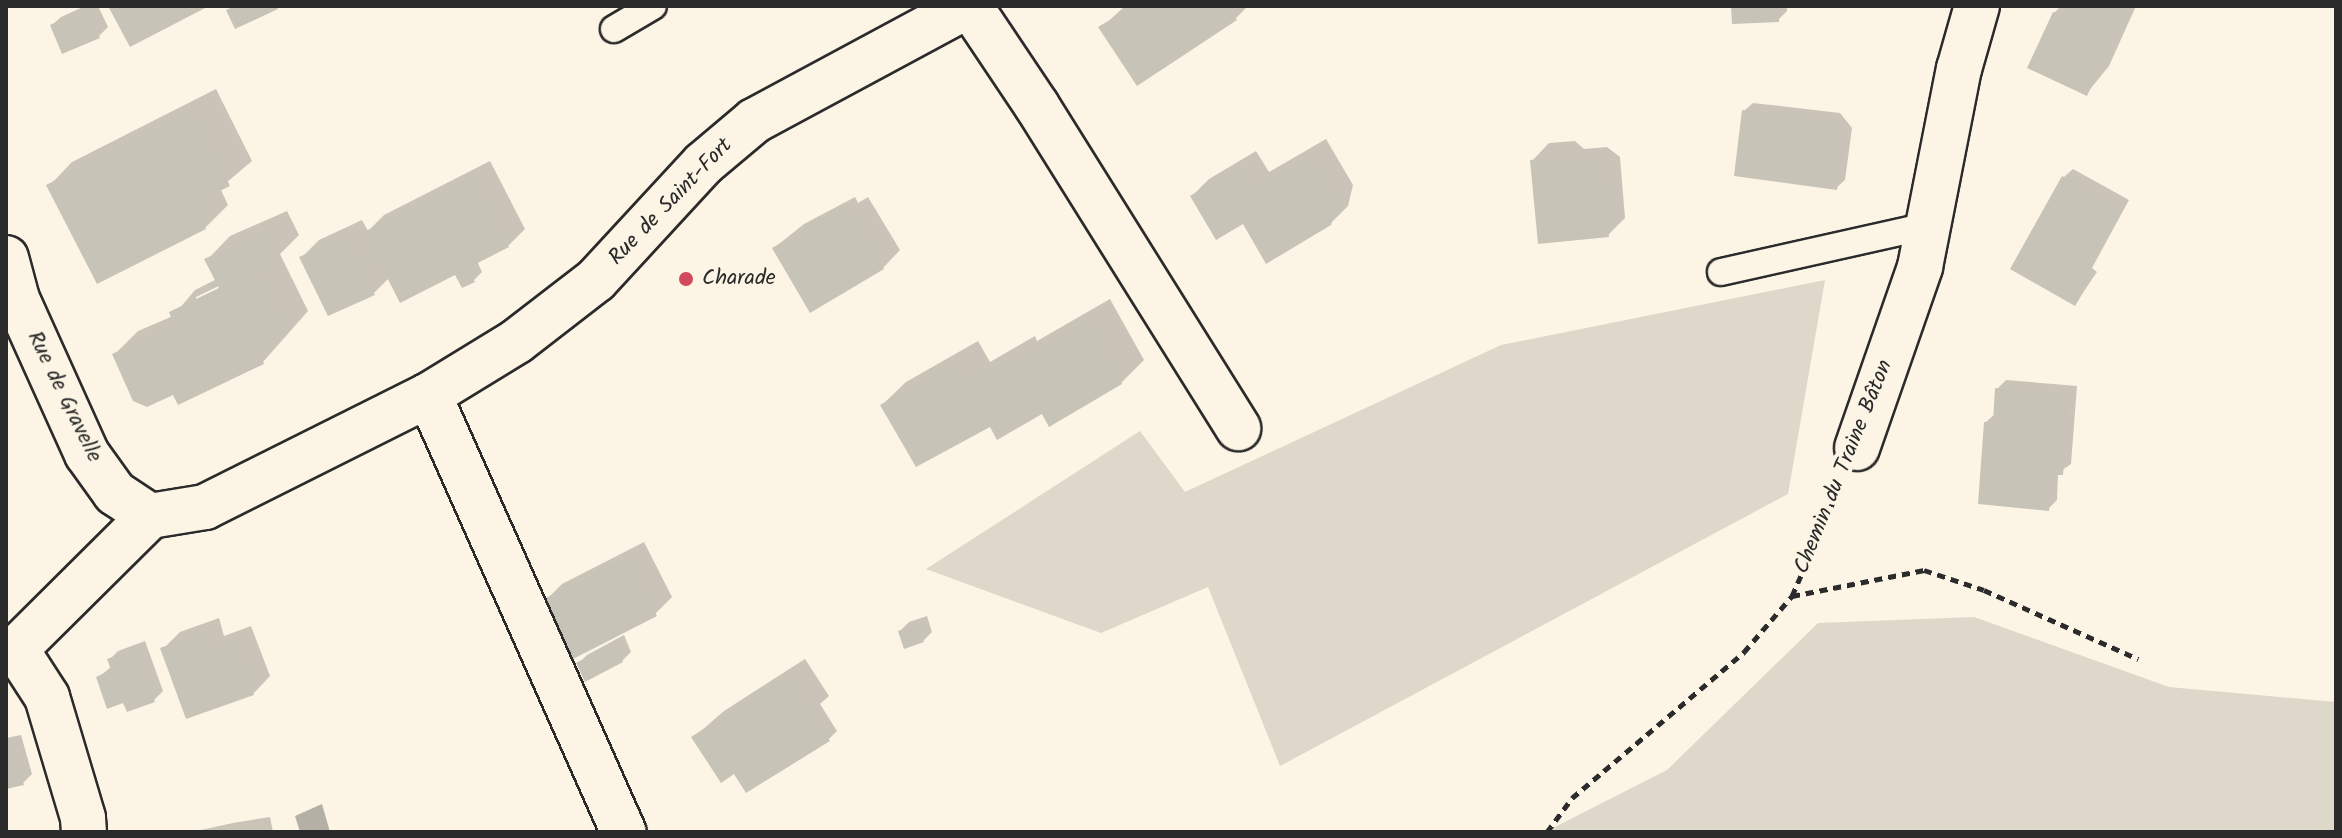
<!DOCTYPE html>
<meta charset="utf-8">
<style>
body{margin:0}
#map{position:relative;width:2342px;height:838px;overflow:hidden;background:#fcf5e5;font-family:Kalam,sans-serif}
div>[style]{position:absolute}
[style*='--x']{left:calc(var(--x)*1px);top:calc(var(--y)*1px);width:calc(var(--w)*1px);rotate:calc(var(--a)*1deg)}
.green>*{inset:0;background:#ded8ca}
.water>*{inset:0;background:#b4b0a5}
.shadow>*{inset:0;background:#0003}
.building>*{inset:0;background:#c8c3b7}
.path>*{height:5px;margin-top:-2.5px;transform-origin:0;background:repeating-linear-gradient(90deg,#2b2b2b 0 8px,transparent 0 14px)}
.roads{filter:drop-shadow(2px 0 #2b2b2b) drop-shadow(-2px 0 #2b2b2b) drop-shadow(0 2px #2b2b2b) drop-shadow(0 -2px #2b2b2b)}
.service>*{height:26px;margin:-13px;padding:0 13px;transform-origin:13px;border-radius:13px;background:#fcf5e5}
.minor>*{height:44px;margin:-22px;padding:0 22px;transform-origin:22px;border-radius:22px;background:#fcf5e5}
.dots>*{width:22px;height:22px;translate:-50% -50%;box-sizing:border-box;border:4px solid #fcf5e5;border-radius:50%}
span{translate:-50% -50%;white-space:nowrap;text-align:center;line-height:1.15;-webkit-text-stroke:8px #fcf5e5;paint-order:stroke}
.street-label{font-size:22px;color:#2b2b2b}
.poi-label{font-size:22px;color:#2b2b2b}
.left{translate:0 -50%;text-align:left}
.frame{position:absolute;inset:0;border:8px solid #2b2b2b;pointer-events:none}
</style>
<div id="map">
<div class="green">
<div style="clip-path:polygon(1825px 280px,1788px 494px,1280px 766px,1208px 587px,1101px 633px,926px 569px,1140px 431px,1185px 492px,1501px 345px)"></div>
<div style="clip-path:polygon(1974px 617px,2169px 687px,2336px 702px,2336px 832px,1545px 832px,1667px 770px,1818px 623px)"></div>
</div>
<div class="water">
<div style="clip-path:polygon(322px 804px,330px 832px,300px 832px,295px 816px)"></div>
</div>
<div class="shadow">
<div style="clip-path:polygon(85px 6px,98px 6px,108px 27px,99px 36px,63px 52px,52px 25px,61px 17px)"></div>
<div style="clip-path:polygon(1125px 6px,1248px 6px,1235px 19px,1101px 28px)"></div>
<div style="clip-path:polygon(1733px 6px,1787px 6px,1787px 11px,1778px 20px)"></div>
<div style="clip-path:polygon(2061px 6px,2136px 6px,2109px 66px,2087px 93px,2054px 13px)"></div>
<div style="clip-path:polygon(216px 89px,252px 161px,220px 188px,228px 205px,205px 228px,49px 186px,72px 162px)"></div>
<div style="clip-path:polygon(1753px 103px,1840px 113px,1852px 128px,1845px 180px,1836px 188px,1744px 111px)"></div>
<div style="clip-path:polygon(1326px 139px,1353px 185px,1348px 206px,1330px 224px,1244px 221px,1192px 196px,1209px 179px,1256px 151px,1269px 172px)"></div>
<div style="clip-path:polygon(1575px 141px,1584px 149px,1607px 147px,1620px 157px,1625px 218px,1608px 235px,1532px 161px,1549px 143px)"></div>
<div style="clip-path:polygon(490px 161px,525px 229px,508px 246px,477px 261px,482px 272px,474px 280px,455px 272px,389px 278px,374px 293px,302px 257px,319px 240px,362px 220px,368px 231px,384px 215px)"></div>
<div style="clip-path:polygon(2073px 169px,2129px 200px,2092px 268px,2097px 272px,2075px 304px,2064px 177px)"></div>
<div style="clip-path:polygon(855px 197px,858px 203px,868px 197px,900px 250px,883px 268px,774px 248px,804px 224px)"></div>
<div style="clip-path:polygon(evenodd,287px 211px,299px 235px,280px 254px,308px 311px,263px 362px,174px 392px,115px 354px,138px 331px,173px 316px,195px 290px,217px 279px,207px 260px,230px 236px,287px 211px,227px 282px,229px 286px,196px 302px,196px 297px,227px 282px)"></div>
<div style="clip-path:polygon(1110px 299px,1144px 360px,1121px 383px,1049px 424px,1043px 412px,990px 424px,882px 405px,906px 382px,978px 341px,990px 362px,1035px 336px,1037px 341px)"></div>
<div style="clip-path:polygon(2006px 380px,2077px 386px,2071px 464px,2058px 473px,2057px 500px,2048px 509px,1986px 422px,1996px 413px,1997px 389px)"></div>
<div style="clip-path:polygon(644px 542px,672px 597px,655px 614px,545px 601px,562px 584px)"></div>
<div style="clip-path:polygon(927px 616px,932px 632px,923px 641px,900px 631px,909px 622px)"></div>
<div style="clip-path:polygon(219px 618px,224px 636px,251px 626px,270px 676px,253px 694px,163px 649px,180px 632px)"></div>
<div style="clip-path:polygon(624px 635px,631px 652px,622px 661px,579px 663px,587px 655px)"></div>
<div style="clip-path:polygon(145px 641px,163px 691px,154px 700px,124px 701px,99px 677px,112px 666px,109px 660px,118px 651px)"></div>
<div style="clip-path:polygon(805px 659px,829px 696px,820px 704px,837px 731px,829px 739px,734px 772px,694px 737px,724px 711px)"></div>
<div style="clip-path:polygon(21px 735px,32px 774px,23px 783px,6px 787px,6px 738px)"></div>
<div style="clip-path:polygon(270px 817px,273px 832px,192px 832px,233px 823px)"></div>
</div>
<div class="building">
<div style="clip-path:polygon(108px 6px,209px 6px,130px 47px)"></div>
<div style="clip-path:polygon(235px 6px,276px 6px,278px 9px,235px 29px,226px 10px)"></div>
<div style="clip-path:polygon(1133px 6px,1227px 6px,1237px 20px,1137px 86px,1098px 27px)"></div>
<div style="clip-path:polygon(1731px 6px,1779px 6px,1779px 22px,1732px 24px)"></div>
<div style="clip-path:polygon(2064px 6px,2122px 6px,2120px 11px,2125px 13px,2087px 96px,2027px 68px,2053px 12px,2060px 15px)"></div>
<div style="clip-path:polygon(87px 8px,100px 38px,62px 54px,50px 25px)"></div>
<div style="clip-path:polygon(1742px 110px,1831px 121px,1844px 138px,1837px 190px,1734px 176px)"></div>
<div style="clip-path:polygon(193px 111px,230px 186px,194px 204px,206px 229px,97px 284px,46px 185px)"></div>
<div style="clip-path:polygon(1309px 155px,1337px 203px,1331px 225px,1266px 264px,1243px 224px,1216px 240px,1190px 196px,1239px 167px,1251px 188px)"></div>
<div style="clip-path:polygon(1557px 157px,1567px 166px,1589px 163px,1603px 174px,1609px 237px,1538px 244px,1530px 160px)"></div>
<div style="clip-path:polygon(473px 176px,509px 247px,468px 268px,475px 282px,462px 288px,455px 275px,400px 303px,364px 232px)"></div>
<div style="clip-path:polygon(2062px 176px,2122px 210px,2084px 277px,2090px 281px,2075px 306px,2010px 269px)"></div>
<div style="clip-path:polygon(846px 204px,884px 269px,810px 313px,772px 248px)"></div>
<div style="clip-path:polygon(264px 233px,277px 259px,254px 271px,286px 336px,258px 349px,264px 364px,178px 405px,173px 395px,147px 407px,133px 401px,112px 354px,174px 326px,169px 312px,219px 288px,204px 259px)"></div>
<div style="clip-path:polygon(345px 236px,375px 295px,328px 316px,299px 257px)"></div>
<div style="clip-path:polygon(1087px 321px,1122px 384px,1049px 427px,1042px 414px,997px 440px,990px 427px,916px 467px,880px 405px,954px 363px,966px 383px,1011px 358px,1013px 363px)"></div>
<div style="clip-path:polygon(1995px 388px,2069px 395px,2063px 475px,2051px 475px,2049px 511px,1978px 504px,1984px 422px,1993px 422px)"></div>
<div style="clip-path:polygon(626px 558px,657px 616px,573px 659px,542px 600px)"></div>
<div style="clip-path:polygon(918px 624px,924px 642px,904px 649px,898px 631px)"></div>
<div style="clip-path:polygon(202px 633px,207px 651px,234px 642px,254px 695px,186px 719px,160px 648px)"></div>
<div style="clip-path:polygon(615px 643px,623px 662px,585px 682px,576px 663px)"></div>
<div style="clip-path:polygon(137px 648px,155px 702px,127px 712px,123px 703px,107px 709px,96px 677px,111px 670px,107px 659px)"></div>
<div style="clip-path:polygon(787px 675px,830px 741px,746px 793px,734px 774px,721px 783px,691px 737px)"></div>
<div style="clip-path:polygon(12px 743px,24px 785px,6px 789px,6px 744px)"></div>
</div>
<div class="path">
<div style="--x:1792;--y:596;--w:135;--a:-11.1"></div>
<div style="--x:1924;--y:570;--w:63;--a:18.4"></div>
<div style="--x:1984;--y:590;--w:169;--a:24.1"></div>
<div style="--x:1547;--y:832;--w:42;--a:-53.7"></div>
<div style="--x:1572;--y:798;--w:226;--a:-40.3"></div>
<div style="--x:1744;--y:652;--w:74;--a:-49.4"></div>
<div style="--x:1792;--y:596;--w:112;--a:-66.4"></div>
</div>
<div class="roads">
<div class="service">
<div style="--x:614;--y:29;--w:45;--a:-30.5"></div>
<div style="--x:1721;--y:272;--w:211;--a:-12.6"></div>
</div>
<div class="minor">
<div style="--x:970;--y:6;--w:120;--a:56.2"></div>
<div style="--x:1037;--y:106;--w:380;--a:58"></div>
<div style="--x:6;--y:258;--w:42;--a:75"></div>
<div style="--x:17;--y:299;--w:170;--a:65.7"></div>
<div style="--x:87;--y:454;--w:48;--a:54.3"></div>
<div style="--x:115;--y:493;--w:42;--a:33.3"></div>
<div style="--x:429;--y:395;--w:479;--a:66"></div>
<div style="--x:1857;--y:448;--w:192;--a:-70.8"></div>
<div style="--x:1920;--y:267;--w:202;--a:-78.9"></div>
<div style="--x:1959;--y:69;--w:66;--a:-74.1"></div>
<div style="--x:16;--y:649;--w:57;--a:57.1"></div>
<div style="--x:47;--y:697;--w:126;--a:73.4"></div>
<div style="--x:83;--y:818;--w:14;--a:86"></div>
<div style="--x:6;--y:654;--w:11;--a:-27"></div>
<div style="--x:16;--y:649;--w:189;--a:-44.8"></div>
<div style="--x:150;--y:516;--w:56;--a:-9.3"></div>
<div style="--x:205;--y:507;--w:250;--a:-26.6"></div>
<div style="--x:429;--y:395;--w:103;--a:-31.5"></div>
<div style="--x:517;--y:341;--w:100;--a:-37.7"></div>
<div style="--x:596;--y:280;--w:158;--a:-47.3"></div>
<div style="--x:703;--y:164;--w:67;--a:-40.1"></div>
<div style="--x:754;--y:121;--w:243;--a:-28.3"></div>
</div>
</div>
<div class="dots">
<div style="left:686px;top:279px;background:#d1495b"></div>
</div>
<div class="street-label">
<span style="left:671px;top:202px;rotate:-46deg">Rue de Saint-Fort</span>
<span style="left:64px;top:397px;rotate:64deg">Rue de Gravelle</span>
<span style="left:1844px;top:467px;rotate:-68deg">Chemin du Traine Bâton</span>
</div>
<div class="poi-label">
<span class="left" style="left:702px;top:279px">Charade</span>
</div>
<div class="frame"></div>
</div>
